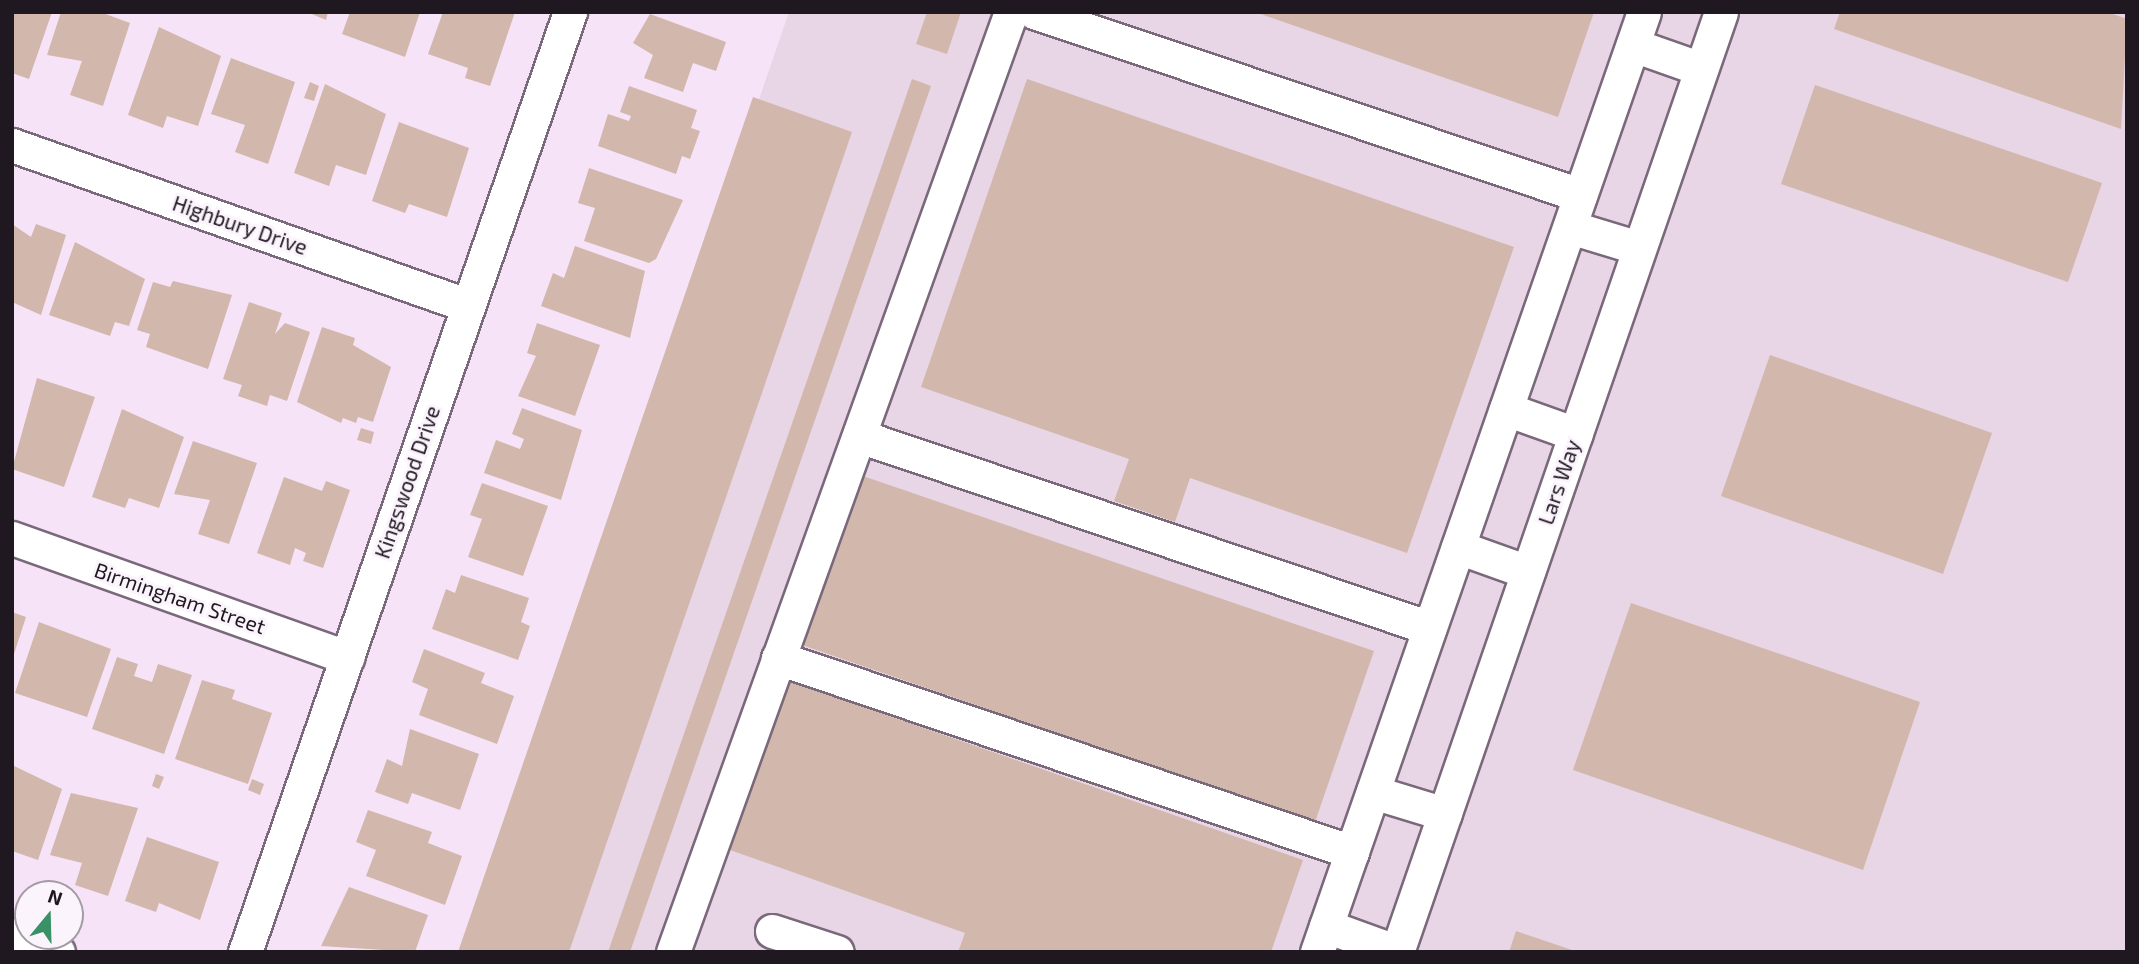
<!DOCTYPE html>
<style>
body{margin:0}
#map{position:relative;width:2139px;height:964px;overflow:hidden;background:#f7e3f7;font-family:"Exo 2",sans-serif}
div>[style]{position:absolute}
[style*='--x']{left:calc(var(--x)*1px);top:calc(var(--y)*1px);width:calc(var(--w)*1px);rotate:calc(var(--a)*1deg)}
.industrial>*{inset:0;background:#e8d6e6}
.building>*{inset:0;background:#d2b7ac}
.roads{filter:drop-shadow(2px 0 #7a687b) drop-shadow(-2px 0 #7a687b) drop-shadow(0 2px #7a687b) drop-shadow(0 -2px #7a687b)}
.minor>*{height:33px;margin:-16.5px;padding:0 16.5px;transform-origin:16.5px;border-radius:16.5px;background:#fff}
span{translate:-50% -50%;white-space:nowrap;text-align:center;line-height:1.15;-webkit-text-stroke:6px #fcf4fd;paint-order:stroke}
.street-label{font-size:21px;color:#1f1820}
.frame{position:absolute;inset:0;border:14px solid #1f1820;pointer-events:none}
.north{position:absolute;left:14px;top:880px;width:70px;height:70px;box-sizing:border-box;background:#fcf4fd;border:2px solid #a49ca5;border-radius:50%;rotate:19deg;font-size:19px;font-weight:700;line-height:28px;text-align:center;color:#1f1820}
.north::after{content:'';display:block;margin:auto;width:24px;height:32px;background:#3a9165;clip-path:polygon(50% 0,100% 100%,50% 72%,0 100%)}
</style>
<div id="map">
<div class="industrial">
<div style="clip-path:polygon(789px 12px,2127px 12px,2127px 952px,466px 952px)"></div>
</div>
<div class="building">
<div style="clip-path:polygon(12px 12px,52px 12px,29px 79px,12px 73px)"></div>
<div style="clip-path:polygon(61px 12px,100px 12px,130px 23px,103px 106px,70px 95px,82px 61px,47px 55px)"></div>
<div style="clip-path:polygon(307px 12px,328px 12px,326px 20px)"></div>
<div style="clip-path:polygon(350px 12px,420px 12px,405px 57px,342px 34px)"></div>
<div style="clip-path:polygon(443px 12px,515px 12px,490px 86px,465px 78px,468px 68px,428px 54px)"></div>
<div style="clip-path:polygon(927px 12px,961px 12px,947px 54px,916px 44px)"></div>
<div style="clip-path:polygon(1255px 12px,1594px 12px,1558px 117px)"></div>
<div style="clip-path:polygon(1840px 12px,2107px 12px,2127px 19px,2121px 129px,1834px 29px)"></div>
<div style="clip-path:polygon(650px 14px,726px 42px,716px 71px,693px 63px,683px 92px,644px 78px,653px 55px,633px 43px)"></div>
<div style="clip-path:polygon(159px 27px,221px 56px,198px 126px,167px 116px,163px 128px,128px 115px)"></div>
<div style="clip-path:polygon(231px 58px,295px 82px,268px 164px,235px 152px,245px 125px,211px 114px)"></div>
<div style="clip-path:polygon(912px 79px,931px 86px,630px 952px,608px 952px)"></div>
<div style="clip-path:polygon(1027px 79px,1514px 247px,1407px 553px,1190px 478px,1175px 522px,1114px 501px,1129px 459px,921px 387px)"></div>
<div style="clip-path:polygon(310px 82px,319px 86px,314px 101px,304px 98px)"></div>
<div style="clip-path:polygon(325px 84px,386px 114px,366px 175px,336px 165px,329px 186px,294px 173px)"></div>
<div style="clip-path:polygon(1815px 85px,2102px 183px,2068px 282px,1781px 184px)"></div>
<div style="clip-path:polygon(629px 86px,697px 110px,691px 128px,700px 131px,690px 159px,682px 156px,676px 174px,598px 146px,608px 114px,629px 121px,631px 116px,620px 112px)"></div>
<div style="clip-path:polygon(753px 97px,852px 132px,569px 952px,458px 952px)"></div>
<div style="clip-path:polygon(399px 122px,469px 148px,447px 217px,409px 204px,405px 213px,372px 201px)"></div>
<div style="clip-path:polygon(589px 168px,683px 200px,656px 259px,649px 263px,584px 241px,595px 208px,578px 203px)"></div>
<div style="clip-path:polygon(12px 224px,31px 237px,36px 224px,66px 235px,41px 315px,12px 302px)"></div>
<div style="clip-path:polygon(75px 242px,145px 279px,129px 326px,115px 322px,110px 336px,49px 315px)"></div>
<div style="clip-path:polygon(575px 246px,645px 271px,630px 338px,541px 306px,553px 273px,564px 278px)"></div>
<div style="clip-path:polygon(173px 281px,232px 295px,208px 369px,146px 347px,150px 334px,137px 330px,153px 282px,170px 287px)"></div>
<div style="clip-path:polygon(249px 302px,282px 313px,275px 334px,285px 323px,310px 332px,287px 401px,270px 395px,267px 406px,238px 396px,242px 385px,223px 379px)"></div>
<div style="clip-path:polygon(537px 323px,600px 345px,575px 416px,518px 396px,536px 356px,527px 353px)"></div>
<div style="clip-path:polygon(322px 327px,355px 338px,353px 345px,391px 367px,373px 422px,358px 417px,356px 423px,343px 418px,341px 423px,297px 402px)"></div>
<div style="clip-path:polygon(1770px 355px,1992px 433px,1943px 574px,1721px 496px)"></div>
<div style="clip-path:polygon(37px 378px,95px 397px,64px 487px,12px 469px)"></div>
<div style="clip-path:polygon(522px 408px,582px 430px,561px 500px,484px 473px,496px 440px,520px 449px,524px 439px,512px 434px)"></div>
<div style="clip-path:polygon(122px 409px,184px 437px,159px 508px,129px 498px,125px 508px,92px 497px)"></div>
<div style="clip-path:polygon(361px 428px,374px 432px,371px 444px,357px 440px)"></div>
<div style="clip-path:polygon(193px 441px,257px 463px,229px 544px,198px 534px,210px 500px,174px 494px)"></div>
<div style="clip-path:polygon(860px 475px,1374px 651px,1315px 822px,802px 645px)"></div>
<div style="clip-path:polygon(284px 477px,322px 491px,326px 481px,350px 490px,323px 568px,303px 561px,306px 553px,295px 548px,290px 565px,257px 553px)"></div>
<div style="clip-path:polygon(482px 483px,548px 506px,523px 576px,468px 557px,482px 519px,470px 515px)"></div>
<div style="clip-path:polygon(461px 575px,529px 598px,521px 622px,530px 626px,518px 660px,432px 629px,446px 589px,455px 593px)"></div>
<div style="clip-path:polygon(1631px 603px,1920px 702px,1863px 870px,1573px 770px)"></div>
<div style="clip-path:polygon(12px 612px,26px 617px,13px 657px,12px 657px)"></div>
<div style="clip-path:polygon(39px 622px,111px 649px,87px 717px,15px 693px)"></div>
<div style="clip-path:polygon(424px 649px,485px 673px,481px 683px,514px 696px,497px 744px,419px 715px,428px 689px,412px 682px)"></div>
<div style="clip-path:polygon(117px 657px,138px 664px,134px 676px,152px 682px,158px 664px,192px 675px,164px 754px,92px 729px)"></div>
<div style="clip-path:polygon(202px 680px,235px 690px,232px 699px,272px 713px,248px 784px,175px 759px)"></div>
<div style="clip-path:polygon(789px 681px,1303px 860px,1271px 952px,958px 952px,965px 933px,730px 850px)"></div>
<div style="clip-path:polygon(410px 729px,479px 754px,460px 810px,412px 793px,408px 804px,375px 792px,387px 759px,402px 766px)"></div>
<div style="clip-path:polygon(12px 765px,62px 789px,38px 860px,12px 851px)"></div>
<div style="clip-path:polygon(156px 774px,164px 777px,159px 789px,152px 786px)"></div>
<div style="clip-path:polygon(252px 779px,264px 784px,260px 795px,248px 790px)"></div>
<div style="clip-path:polygon(71px 793px,138px 808px,108px 896px,75px 885px,82px 863px,50px 855px)"></div>
<div style="clip-path:polygon(368px 810px,432px 832px,428px 843px,462px 856px,445px 905px,366px 876px,376px 850px,356px 842px)"></div>
<div style="clip-path:polygon(147px 837px,219px 862px,200px 920px,159px 903px,156px 912px,125px 901px)"></div>
<div style="clip-path:polygon(349px 887px,428px 915px,415px 952px,321px 946px)"></div>
<div style="clip-path:polygon(1516px 931px,1575px 951px,1575px 952px,1509px 952px)"></div>
</div>
<div class="roads">
<div class="minor">
<div style="--x:1034;--y:12;--w:576;--a:18.53"></div>
<div style="--x:1633;--y:45;--w:72;--a:19.4"></div>
<div style="--x:12;--y:145;--w:484;--a:19.4"></div>
<div style="--x:1570;--y:227;--w:72;--a:16.9"></div>
<div style="--x:1506;--y:409;--w:74;--a:19.7"></div>
<div style="--x:859;--y:436;--w:602;--a:18.59"></div>
<div style="--x:12;--y:538;--w:356;--a:19.6"></div>
<div style="--x:1458;--y:547;--w:74;--a:19.7"></div>
<div style="--x:778;--y:658;--w:606;--a:18.67"></div>
<div style="--x:1373;--y:792;--w:75;--a:17"></div>
<div style="--x:1326;--y:926;--w:77;--a:19.9"></div>
<div style="--x:772;--y:931;--w:68;--a:17.9"></div>
<div style="--x:12;--y:935;--w:49;--a:20.3"></div>
<div style="--x:245;--y:952;--w:995;--a:-70.93"></div>
<div style="--x:673;--y:952;--w:999;--a:-70.22"></div>
<div style="--x:1317;--y:952;--w:995;--a:-70.82"></div>
<div style="--x:1397;--y:952;--w:994;--a:-70.98"></div>
</div>
</div>
<div class="street-label">
<span style="left:240px;top:225px;rotate:19deg">Highbury Drive</span>
<span style="left:407px;top:482px;rotate:-71deg">Kingswood Drive</span>
<span style="left:1559px;top:482px;rotate:-71deg">Lars Way</span>
<span style="left:180px;top:598px;rotate:19deg">Birmingham Street</span>
</div>
<div class="frame"></div>
<div class="north">N</div>
</div>
